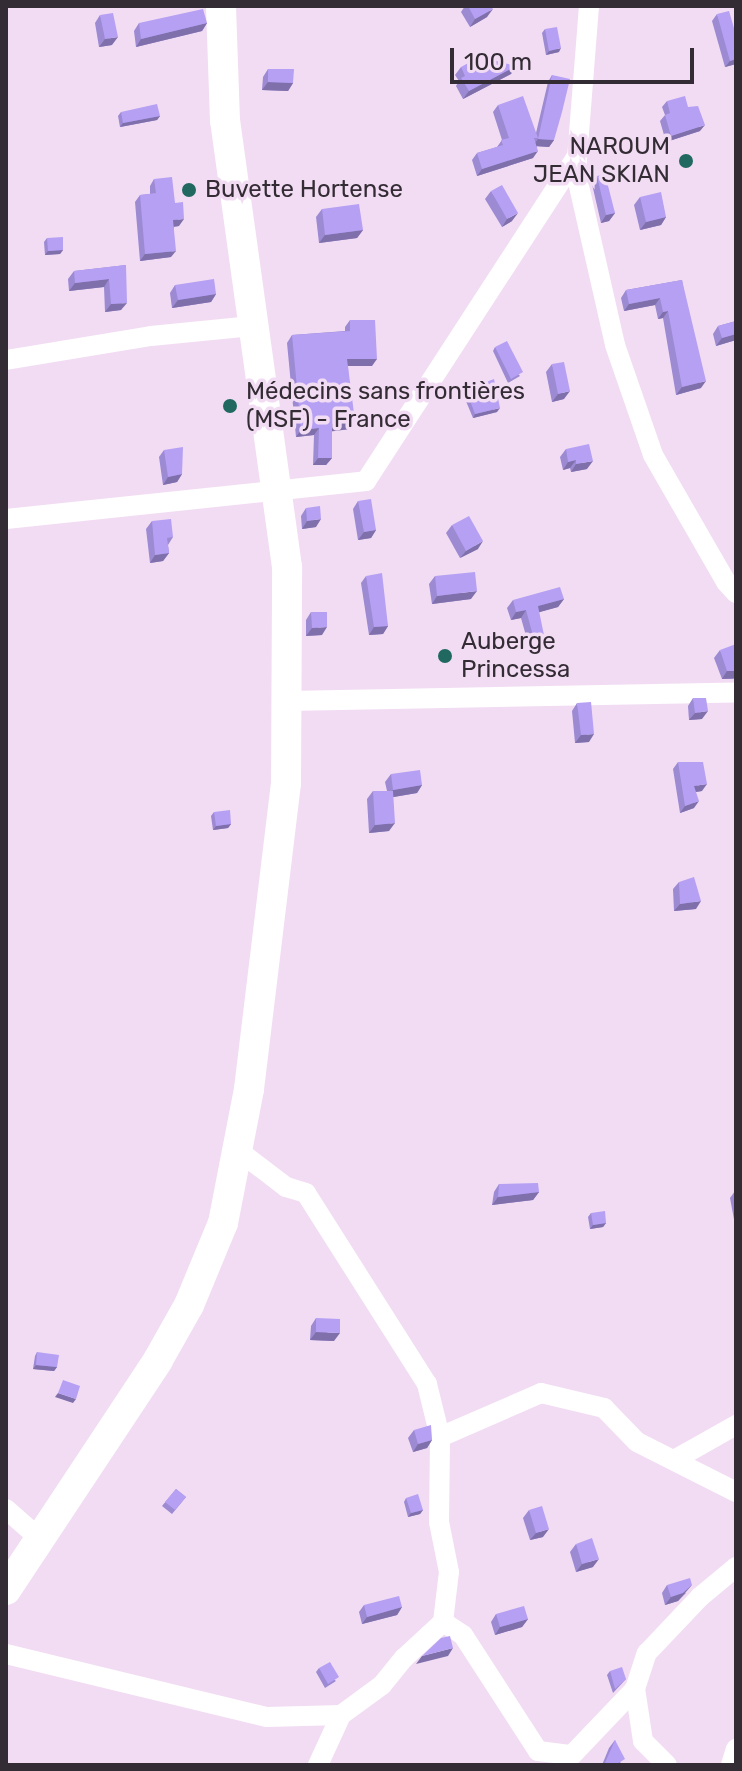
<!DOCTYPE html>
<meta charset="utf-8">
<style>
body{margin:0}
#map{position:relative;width:742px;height:1771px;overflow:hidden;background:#f2dcf3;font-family:Rubik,sans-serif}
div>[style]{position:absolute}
.minor>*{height:20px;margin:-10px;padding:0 10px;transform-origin:10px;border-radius:10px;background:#fff}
.primary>*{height:30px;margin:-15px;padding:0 15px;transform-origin:15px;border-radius:15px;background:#fff}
.wall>*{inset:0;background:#9c8ad2}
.shaded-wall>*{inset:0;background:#7f70ab}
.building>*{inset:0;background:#b5a0f4}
.dots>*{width:22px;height:22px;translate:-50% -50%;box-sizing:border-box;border:4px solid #f2dcf3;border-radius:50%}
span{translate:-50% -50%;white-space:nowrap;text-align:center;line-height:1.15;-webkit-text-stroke:7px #f2dcf3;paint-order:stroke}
.poi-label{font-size:24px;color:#342c34}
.right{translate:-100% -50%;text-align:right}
.left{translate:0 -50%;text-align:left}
.frame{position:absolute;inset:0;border:8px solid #342c34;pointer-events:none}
.scale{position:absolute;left:450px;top:48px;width:244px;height:36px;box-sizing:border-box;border:4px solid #342c34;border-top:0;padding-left:10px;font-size:24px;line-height:28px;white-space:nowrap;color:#342c34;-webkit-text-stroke:6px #f2dcf3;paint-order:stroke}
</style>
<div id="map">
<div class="minor">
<div style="left:589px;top:6px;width:168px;rotate:94.5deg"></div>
<div style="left:576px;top:173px;width:176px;rotate:77.2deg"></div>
<div style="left:615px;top:345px;width:116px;rotate:70.9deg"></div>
<div style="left:653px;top:455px;width:146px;rotate:60.1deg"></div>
<div style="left:726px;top:582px;width:15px;rotate:48deg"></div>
<div style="left:6px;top:360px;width:147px;rotate:-9.4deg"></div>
<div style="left:151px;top:336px;width:102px;rotate:-5.6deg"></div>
<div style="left:6px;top:519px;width:362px;rotate:-6deg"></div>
<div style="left:366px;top:481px;width:389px;rotate:-57deg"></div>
<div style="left:287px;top:701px;width:449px;rotate:-1.1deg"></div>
<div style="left:440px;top:1437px;width:110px;rotate:-23.5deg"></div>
<div style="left:541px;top:1393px;width:65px;rotate:13.4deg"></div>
<div style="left:604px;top:1408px;width:47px;rotate:45.9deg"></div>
<div style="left:637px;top:1442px;width:111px;rotate:26.8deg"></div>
<div style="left:674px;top:1460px;width:71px;rotate:-29.4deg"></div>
<div style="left:6px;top:1509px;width:45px;rotate:41.4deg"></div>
<div style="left:443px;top:1622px;width:24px;rotate:33deg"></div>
<div style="left:463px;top:1635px;width:138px;rotate:57.1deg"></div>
<div style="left:538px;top:1751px;width:34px;rotate:7deg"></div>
<div style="left:572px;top:1755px;width:91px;rotate:-46.3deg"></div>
<div style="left:6px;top:1654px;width:268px;rotate:13.6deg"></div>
<div style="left:267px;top:1717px;width:74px;rotate:-1.5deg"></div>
<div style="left:341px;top:1715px;width:51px;rotate:-36.2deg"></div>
<div style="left:382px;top:1685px;width:35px;rotate:-51deg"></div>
<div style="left:404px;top:1658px;width:53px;rotate:-42.7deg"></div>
<div style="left:443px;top:1622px;width:50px;rotate:-83.2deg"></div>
<div style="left:449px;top:1572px;width:51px;rotate:-101.3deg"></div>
<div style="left:439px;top:1522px;width:85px;rotate:-89.3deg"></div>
<div style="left:440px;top:1437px;width:55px;rotate:-103.8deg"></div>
<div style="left:427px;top:1384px;width:226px;rotate:-122.4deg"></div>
<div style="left:306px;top:1193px;width:21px;rotate:-163deg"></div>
<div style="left:286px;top:1187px;width:64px;rotate:-142.6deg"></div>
<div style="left:318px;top:1765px;width:55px;rotate:-65.3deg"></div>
<div style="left:667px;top:1765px;width:34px;rotate:-135deg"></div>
<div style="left:643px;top:1741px;width:53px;rotate:-98.7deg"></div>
<div style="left:635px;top:1689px;width:38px;rotate:-72deg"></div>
<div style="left:647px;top:1653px;width:77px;rotate:-46.6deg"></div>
<div style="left:700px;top:1597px;width:47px;rotate:-39.8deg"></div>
<div style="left:731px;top:1765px;width:17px;rotate:-73deg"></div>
</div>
<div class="primary">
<div style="left:6px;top:1590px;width:276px;rotate:-56.5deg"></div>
<div style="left:158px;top:1360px;width:63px;rotate:-60.6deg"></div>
<div style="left:189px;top:1305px;width:89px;rotate:-67.5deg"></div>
<div style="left:223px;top:1223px;width:136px;rotate:-79deg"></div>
<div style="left:249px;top:1089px;width:308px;rotate:-83.1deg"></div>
<div style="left:286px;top:783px;width:216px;rotate:-89.7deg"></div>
<div style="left:287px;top:567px;width:450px;rotate:-97.9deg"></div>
<div style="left:225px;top:121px;width:115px;rotate:-92deg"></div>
</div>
<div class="wall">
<div style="clip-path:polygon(465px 6px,491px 6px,487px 17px,470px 27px,461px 12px)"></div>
<div style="clip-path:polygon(717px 14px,736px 64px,725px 67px,712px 21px)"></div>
<div style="clip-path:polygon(100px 15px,112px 45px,99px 47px,95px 23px)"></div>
<div style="clip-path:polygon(139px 23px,207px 23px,202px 31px,136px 47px,134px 31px)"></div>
<div style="clip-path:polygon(545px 29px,559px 52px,546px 55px,542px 33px)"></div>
<div style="clip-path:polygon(516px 66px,511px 74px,463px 99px,456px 86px,459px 81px,455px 75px,461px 67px,476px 70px)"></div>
<div style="clip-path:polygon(268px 69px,293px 83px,288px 91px,262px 90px,263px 77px)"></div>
<div style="clip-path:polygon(552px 75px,554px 140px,549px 147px,537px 146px,533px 158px,477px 176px,472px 160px,477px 153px,497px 147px,502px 140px,493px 112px,498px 105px,536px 133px,548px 82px)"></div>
<div style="clip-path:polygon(667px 101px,688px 107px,700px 131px,666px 142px,660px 121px,665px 115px,662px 107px)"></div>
<div style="clip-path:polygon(121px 112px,160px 116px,157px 120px,120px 127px,118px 116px)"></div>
<div style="clip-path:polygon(597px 176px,615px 213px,609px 221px,601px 223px,592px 184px)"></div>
<div style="clip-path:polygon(154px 179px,175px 203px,179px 226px,174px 227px,171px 257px,140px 261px,135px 202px,140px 195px,150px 194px,150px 186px)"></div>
<div style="clip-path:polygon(491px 191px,512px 221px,502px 227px,485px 199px)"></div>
<div style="clip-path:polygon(640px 197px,666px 217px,661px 225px,640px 230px,634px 205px)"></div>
<div style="clip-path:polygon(322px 209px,363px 230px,357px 238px,319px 243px,316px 217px)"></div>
<div style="clip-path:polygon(47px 238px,63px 250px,60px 254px,45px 255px,44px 242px)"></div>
<div style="clip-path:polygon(126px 265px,121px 310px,105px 312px,104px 287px,69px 291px,68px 279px,74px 271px)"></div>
<div style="clip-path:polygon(682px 280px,701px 388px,676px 395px,663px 318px,658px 319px,655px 305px,624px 311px,621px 298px,626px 290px)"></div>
<div style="clip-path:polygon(175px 285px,216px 294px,211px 302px,172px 308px,170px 293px)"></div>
<div style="clip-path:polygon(350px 320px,372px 366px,348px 366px,350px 429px,332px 431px,332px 458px,326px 465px,313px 465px,314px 435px,296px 437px,287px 343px,292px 335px,345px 331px,345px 327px)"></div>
<div style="clip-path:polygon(736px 321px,736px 340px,716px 346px,713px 334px,718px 326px)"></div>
<div style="clip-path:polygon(495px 347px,520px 376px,508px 383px,493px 351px)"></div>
<div style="clip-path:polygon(552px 364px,564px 399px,552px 402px,546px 372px)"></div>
<div style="clip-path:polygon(466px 390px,497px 412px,473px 418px,463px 394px)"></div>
<div style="clip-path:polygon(566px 449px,587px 469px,571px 472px,570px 468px,563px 470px,560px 457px)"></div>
<div style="clip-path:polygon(164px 450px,182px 474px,177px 482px,163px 485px,159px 457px)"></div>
<div style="clip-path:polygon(358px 501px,376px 530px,371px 538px,358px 540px,353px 509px)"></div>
<div style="clip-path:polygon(306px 508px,316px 527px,302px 529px,301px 516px)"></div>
<div style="clip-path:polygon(152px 521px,173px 537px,168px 545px,169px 553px,163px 561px,150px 563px,146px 529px)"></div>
<div style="clip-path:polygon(452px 525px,478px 549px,460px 558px,446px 533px)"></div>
<div style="clip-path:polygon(366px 576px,388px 626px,383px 634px,369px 635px,361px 583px)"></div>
<div style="clip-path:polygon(435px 576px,471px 599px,432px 604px,429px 584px)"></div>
<div style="clip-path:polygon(564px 599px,558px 607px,539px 612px,540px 648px,530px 650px,521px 618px,511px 620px,507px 608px,513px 600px)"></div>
<div style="clip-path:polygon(311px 612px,322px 635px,306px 636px,306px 620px)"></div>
<div style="clip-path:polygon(720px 650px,734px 679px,722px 679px,714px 658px)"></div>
<div style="clip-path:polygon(693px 698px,702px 719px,689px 720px,688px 706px)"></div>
<div style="clip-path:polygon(577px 703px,589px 742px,575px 743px,572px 711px)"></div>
<div style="clip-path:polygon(678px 762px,702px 791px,696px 792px,694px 808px,680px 813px,673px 769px)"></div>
<div style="clip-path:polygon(391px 774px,422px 785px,417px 793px,393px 797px,389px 831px,369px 833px,367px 799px,373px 791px,387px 791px,385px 782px)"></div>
<div style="clip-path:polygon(214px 812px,231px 824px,228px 828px,213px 830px,211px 816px)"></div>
<div style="clip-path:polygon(679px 882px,696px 909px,674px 911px,673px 889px)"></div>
<div style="clip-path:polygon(499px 1184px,539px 1192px,533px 1200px,492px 1205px,494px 1192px)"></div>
<div style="clip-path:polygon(735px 1191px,736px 1191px,736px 1230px,730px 1198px)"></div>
<div style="clip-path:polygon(591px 1213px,606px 1223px,603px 1227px,590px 1229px,588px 1217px)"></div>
<div style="clip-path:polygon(316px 1318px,334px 1341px,310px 1340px,311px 1326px)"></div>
<div style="clip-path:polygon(37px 1352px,57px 1367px,54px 1371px,33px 1369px,35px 1356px)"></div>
<div style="clip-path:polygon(414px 1430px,432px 1440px,427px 1448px,413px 1452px,408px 1438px)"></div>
<div style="clip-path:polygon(176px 1489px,186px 1497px,172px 1514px,162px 1506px)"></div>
<div style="clip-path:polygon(406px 1498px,423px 1510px,420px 1514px,408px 1517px,404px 1502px)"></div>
<div style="clip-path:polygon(529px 1510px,543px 1537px,530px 1540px,523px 1518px)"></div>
<div style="clip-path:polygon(576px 1544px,593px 1567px,576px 1572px,570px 1552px)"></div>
<div style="clip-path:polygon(667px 1585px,686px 1593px,678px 1601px,665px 1605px,662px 1593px)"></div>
<div style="clip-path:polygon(364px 1605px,402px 1607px,397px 1615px,362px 1624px,359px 1612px)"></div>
<div style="clip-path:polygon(496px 1614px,528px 1619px,522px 1627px,495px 1635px,491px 1622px)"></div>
<div style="clip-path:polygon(319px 1668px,336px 1681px,325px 1688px,316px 1672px)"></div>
<div style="clip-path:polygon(610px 1671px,626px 1679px,613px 1693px,607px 1675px)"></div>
<div style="clip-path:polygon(615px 1740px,621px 1765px,602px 1765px,609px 1748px)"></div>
</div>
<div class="shaded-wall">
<div style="clip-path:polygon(493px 9px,487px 17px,470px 27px,475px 19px)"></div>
<div style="clip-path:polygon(207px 23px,202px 31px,136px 47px,141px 39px)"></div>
<div style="clip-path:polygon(118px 37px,112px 45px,99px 47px,105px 39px)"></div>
<div style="clip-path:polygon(561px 48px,559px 52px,546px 55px,549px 51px)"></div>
<div style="clip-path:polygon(736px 59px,736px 64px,725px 67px,730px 61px)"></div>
<div style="clip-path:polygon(516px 66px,511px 74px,463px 99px,469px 91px)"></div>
<div style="clip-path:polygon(268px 82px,293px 83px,288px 91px,262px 90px)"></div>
<div style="clip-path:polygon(160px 116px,157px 120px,120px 127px,123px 123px)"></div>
<div style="clip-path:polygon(705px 125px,700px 131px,666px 142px,671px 136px)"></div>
<div style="clip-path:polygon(538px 139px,554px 140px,549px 147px,533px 146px)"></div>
<div style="clip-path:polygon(538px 151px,533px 158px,477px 176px,482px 169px)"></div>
<div style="clip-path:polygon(518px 213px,512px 221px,502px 227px,507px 219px)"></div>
<div style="clip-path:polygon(615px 213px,609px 221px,601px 223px,606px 215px)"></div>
<div style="clip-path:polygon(666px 217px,661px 225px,640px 230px,646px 222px)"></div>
<div style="clip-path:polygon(184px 219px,179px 226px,169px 227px,173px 220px)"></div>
<div style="clip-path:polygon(363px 230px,357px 238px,319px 243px,325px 235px)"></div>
<div style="clip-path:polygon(63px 250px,60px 254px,45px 255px,48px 251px)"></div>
<div style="clip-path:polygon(176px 251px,171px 257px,140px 261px,145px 254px)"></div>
<div style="clip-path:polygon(109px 279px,104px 287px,69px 291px,75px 283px)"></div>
<div style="clip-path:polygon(216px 294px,211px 302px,172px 308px,178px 300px)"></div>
<div style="clip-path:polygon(660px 298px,655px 305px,624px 311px,629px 304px)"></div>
<div style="clip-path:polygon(127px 303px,121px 310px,105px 312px,111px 304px)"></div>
<div style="clip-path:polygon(668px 311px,663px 318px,658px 319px,663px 312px)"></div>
<div style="clip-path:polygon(736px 334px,736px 340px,716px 346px,722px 338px)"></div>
<div style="clip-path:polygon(347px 359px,377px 359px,372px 366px,342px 366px)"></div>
<div style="clip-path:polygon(706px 381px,701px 388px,676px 395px,682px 387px)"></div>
<div style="clip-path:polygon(570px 391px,564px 399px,552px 402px,558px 394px)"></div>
<div style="clip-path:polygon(500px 408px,497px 412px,473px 418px,475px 414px)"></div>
<div style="clip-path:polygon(355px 421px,350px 429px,327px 432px,332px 424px)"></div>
<div style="clip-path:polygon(319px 428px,314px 435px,296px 437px,301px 430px)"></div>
<div style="clip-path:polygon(318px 458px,332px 458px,326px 465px,313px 465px)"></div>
<div style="clip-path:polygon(576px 460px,570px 468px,563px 470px,568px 462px)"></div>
<div style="clip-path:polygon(593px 461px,587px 469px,571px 472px,576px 464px)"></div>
<div style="clip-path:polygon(182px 474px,177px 482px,163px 485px,168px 477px)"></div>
<div style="clip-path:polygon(321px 519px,316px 527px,302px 529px,307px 521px)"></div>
<div style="clip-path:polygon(376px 530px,371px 538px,358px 540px,364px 532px)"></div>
<div style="clip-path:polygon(483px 541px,478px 549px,460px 558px,466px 551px)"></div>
<div style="clip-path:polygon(169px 553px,163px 561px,150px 563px,155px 555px)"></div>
<div style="clip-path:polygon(477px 591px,471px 599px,432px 604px,437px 596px)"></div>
<div style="clip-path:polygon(564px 599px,558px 607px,533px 614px,538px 606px)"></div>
<div style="clip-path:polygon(526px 610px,521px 618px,511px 620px,516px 612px)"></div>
<div style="clip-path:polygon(388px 626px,383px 634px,369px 635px,374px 627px)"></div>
<div style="clip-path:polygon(327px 627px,322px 635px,306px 636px,312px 628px)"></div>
<div style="clip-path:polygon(545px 640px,540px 648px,530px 650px,535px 643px)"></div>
<div style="clip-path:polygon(727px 671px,736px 671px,736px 678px,722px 679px)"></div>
<div style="clip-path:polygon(708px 711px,702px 719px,689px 720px,695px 713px)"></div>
<div style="clip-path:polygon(594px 734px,589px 742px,575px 743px,581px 735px)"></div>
<div style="clip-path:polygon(707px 784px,702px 791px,689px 793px,694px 786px)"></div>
<div style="clip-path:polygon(422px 785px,417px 793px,388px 798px,393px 790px)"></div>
<div style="clip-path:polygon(699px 801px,694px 808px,680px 813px,685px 806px)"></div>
<div style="clip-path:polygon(395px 823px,389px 831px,369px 833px,375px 825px)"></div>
<div style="clip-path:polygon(231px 824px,228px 828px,213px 830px,216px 826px)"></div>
<div style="clip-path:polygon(701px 901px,696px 909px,674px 911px,680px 904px)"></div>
<div style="clip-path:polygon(539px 1192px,533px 1200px,492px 1205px,498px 1197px)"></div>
<div style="clip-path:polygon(606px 1223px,603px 1227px,590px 1229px,593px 1225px)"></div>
<div style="clip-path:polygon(316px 1332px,340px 1333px,334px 1341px,310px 1340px)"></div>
<div style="clip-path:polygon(36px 1365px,57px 1367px,54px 1371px,33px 1369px)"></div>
<div style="clip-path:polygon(58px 1393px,76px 1399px,73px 1403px,55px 1397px)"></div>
<div style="clip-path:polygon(432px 1440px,427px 1448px,413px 1452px,418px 1444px)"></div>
<div style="clip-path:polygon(423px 1510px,420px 1514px,408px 1517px,411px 1513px)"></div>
<div style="clip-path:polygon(549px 1529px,543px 1537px,530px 1540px,536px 1533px)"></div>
<div style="clip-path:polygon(599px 1559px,593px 1567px,576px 1572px,582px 1564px)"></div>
<div style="clip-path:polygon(692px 1585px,678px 1601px,665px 1605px,671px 1597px)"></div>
<div style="clip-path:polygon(402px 1607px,397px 1615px,362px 1624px,367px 1617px)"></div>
<div style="clip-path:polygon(528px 1619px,522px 1627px,495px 1635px,500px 1627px)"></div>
<div style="clip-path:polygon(453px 1648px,448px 1656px,416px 1664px,422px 1656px)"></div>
</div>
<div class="building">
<div style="clip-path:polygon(468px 6px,491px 6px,493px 9px,475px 19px)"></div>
<div style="clip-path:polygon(203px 9px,207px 23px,141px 39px,139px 23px)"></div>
<div style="clip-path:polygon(729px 11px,736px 35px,736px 59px,730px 61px,717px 14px)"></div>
<div style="clip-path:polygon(113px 13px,118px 37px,105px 39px,100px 15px)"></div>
<div style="clip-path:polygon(557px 27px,561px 48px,549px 51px,545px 29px)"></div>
<div style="clip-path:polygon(493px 60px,516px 66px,469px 91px,461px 78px,465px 76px,461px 67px,472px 61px,476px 70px)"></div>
<div style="clip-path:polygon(268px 69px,294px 69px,293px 83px,268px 82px)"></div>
<div style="clip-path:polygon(552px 75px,570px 79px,562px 112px,554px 140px,538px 139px)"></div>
<div style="clip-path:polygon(523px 96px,538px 138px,534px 138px,538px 151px,482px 169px,477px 153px,503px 145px,501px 140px,509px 138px,498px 105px)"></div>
<div style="clip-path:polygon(685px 96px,688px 107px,698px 106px,705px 125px,671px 136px,665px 115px,670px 113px,667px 101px)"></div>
<div style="clip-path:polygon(157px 104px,160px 116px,123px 123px,121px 112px)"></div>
<div style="clip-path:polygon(605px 174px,615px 213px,606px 215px,597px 176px)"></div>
<div style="clip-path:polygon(172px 177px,175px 203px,183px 202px,184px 219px,173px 220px,176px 251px,145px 254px,140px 195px,156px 193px,154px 179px)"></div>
<div style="clip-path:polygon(502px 185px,518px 213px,507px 219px,491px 191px)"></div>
<div style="clip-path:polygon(661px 192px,666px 217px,646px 222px,640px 197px)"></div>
<div style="clip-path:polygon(359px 204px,363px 230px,325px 235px,322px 209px)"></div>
<div style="clip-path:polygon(63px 237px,63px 250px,48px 251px,47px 238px)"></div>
<div style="clip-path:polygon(126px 265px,127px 303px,111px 304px,109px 279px,75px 283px,74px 271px)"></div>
<div style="clip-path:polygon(214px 279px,216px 294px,178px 300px,175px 285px)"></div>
<div style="clip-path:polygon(682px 280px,706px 381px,682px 387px,668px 311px,663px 312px,660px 298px,629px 304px,626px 290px)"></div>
<div style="clip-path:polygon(350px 320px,375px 320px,377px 359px,347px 359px,355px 421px,332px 424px,332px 458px,318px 458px,319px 428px,301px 430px,292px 335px,350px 331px)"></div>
<div style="clip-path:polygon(736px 321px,736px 334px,722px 338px,718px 326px)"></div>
<div style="clip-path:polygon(507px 341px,523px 372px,511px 379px,495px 347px)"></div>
<div style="clip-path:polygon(564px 362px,570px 391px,558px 394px,552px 364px)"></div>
<div style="clip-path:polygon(494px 379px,500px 408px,475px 414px,466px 390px)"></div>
<div style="clip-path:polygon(589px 444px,593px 461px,576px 464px,576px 460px,568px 462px,566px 449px)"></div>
<div style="clip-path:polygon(183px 447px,182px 474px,168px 477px,164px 450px)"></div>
<div style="clip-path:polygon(371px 499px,376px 530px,364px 532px,358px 501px)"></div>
<div style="clip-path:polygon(320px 506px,321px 519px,307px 521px,306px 508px)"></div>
<div style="clip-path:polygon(469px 516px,483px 541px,466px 551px,452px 525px)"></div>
<div style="clip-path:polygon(171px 519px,173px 537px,167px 538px,169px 553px,155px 555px,152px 521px)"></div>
<div style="clip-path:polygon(475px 572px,477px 591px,437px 596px,435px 576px)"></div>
<div style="clip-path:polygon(382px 573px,388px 626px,374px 627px,366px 576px)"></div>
<div style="clip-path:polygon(560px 587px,564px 599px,538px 606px,545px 640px,535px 643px,526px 610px,516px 612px,513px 600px)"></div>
<div style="clip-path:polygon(311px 612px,327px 612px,327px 627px,312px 628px)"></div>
<div style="clip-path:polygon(736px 644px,736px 671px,727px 671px,720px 650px)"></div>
<div style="clip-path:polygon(693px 698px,706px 698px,708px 711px,695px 713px)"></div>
<div style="clip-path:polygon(591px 702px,594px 734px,581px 735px,577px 703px)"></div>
<div style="clip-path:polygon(678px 762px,703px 762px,707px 784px,694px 786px,699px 801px,685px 806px)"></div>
<div style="clip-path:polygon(420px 770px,422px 785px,393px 790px,391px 774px)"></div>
<div style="clip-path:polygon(373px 791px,393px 791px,395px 823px,375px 825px)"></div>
<div style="clip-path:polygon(230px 810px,231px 824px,216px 826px,214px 812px)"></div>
<div style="clip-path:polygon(694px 877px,701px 901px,680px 904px,679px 882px)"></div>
<div style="clip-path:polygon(538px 1183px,539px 1192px,498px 1197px,499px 1184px)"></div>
<div style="clip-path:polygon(605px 1211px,606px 1223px,593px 1225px,591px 1213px)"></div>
<div style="clip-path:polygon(316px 1318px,340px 1319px,340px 1333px,316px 1332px)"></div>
<div style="clip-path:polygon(37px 1352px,59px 1355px,57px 1367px,36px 1365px)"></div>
<div style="clip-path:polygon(63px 1380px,80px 1386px,76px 1399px,58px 1393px)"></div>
<div style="clip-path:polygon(431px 1425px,432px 1440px,418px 1444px,414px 1430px)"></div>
<div style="clip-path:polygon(176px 1489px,186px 1497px,175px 1510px,165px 1502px)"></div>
<div style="clip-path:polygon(418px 1494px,423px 1510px,411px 1513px,406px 1498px)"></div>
<div style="clip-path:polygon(542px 1506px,549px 1529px,536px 1533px,529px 1510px)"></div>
<div style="clip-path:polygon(592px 1538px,599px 1559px,582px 1564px,576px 1544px)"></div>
<div style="clip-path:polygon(690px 1578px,692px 1585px,683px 1593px,671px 1597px,667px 1585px)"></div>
<div style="clip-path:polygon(399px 1596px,402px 1607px,367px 1617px,364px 1605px)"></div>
<div style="clip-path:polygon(524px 1606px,528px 1619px,500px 1627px,496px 1614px)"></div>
<div style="clip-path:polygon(450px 1636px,453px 1648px,422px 1656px,441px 1638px)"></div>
<div style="clip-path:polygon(330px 1662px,339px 1677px,328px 1684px,319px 1668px)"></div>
<div style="clip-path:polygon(622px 1667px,626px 1679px,615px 1689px,610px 1671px)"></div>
<div style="clip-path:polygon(615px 1740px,625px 1759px,615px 1765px,604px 1765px)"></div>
</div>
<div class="dots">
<div style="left:686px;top:161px;background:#216960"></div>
<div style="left:189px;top:190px;background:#216960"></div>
<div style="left:230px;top:406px;background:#216960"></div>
<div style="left:445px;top:656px;background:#216960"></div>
</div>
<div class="poi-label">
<span class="right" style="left:670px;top:161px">NAROUM<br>JEAN SKIAN</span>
<span class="left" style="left:205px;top:190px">Buvette Hortense</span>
<span class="left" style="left:246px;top:406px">Médecins sans frontières<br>(MSF) - France</span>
<span class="left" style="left:461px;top:656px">Auberge<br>Princessa</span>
</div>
<div class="frame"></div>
<div class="scale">100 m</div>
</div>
